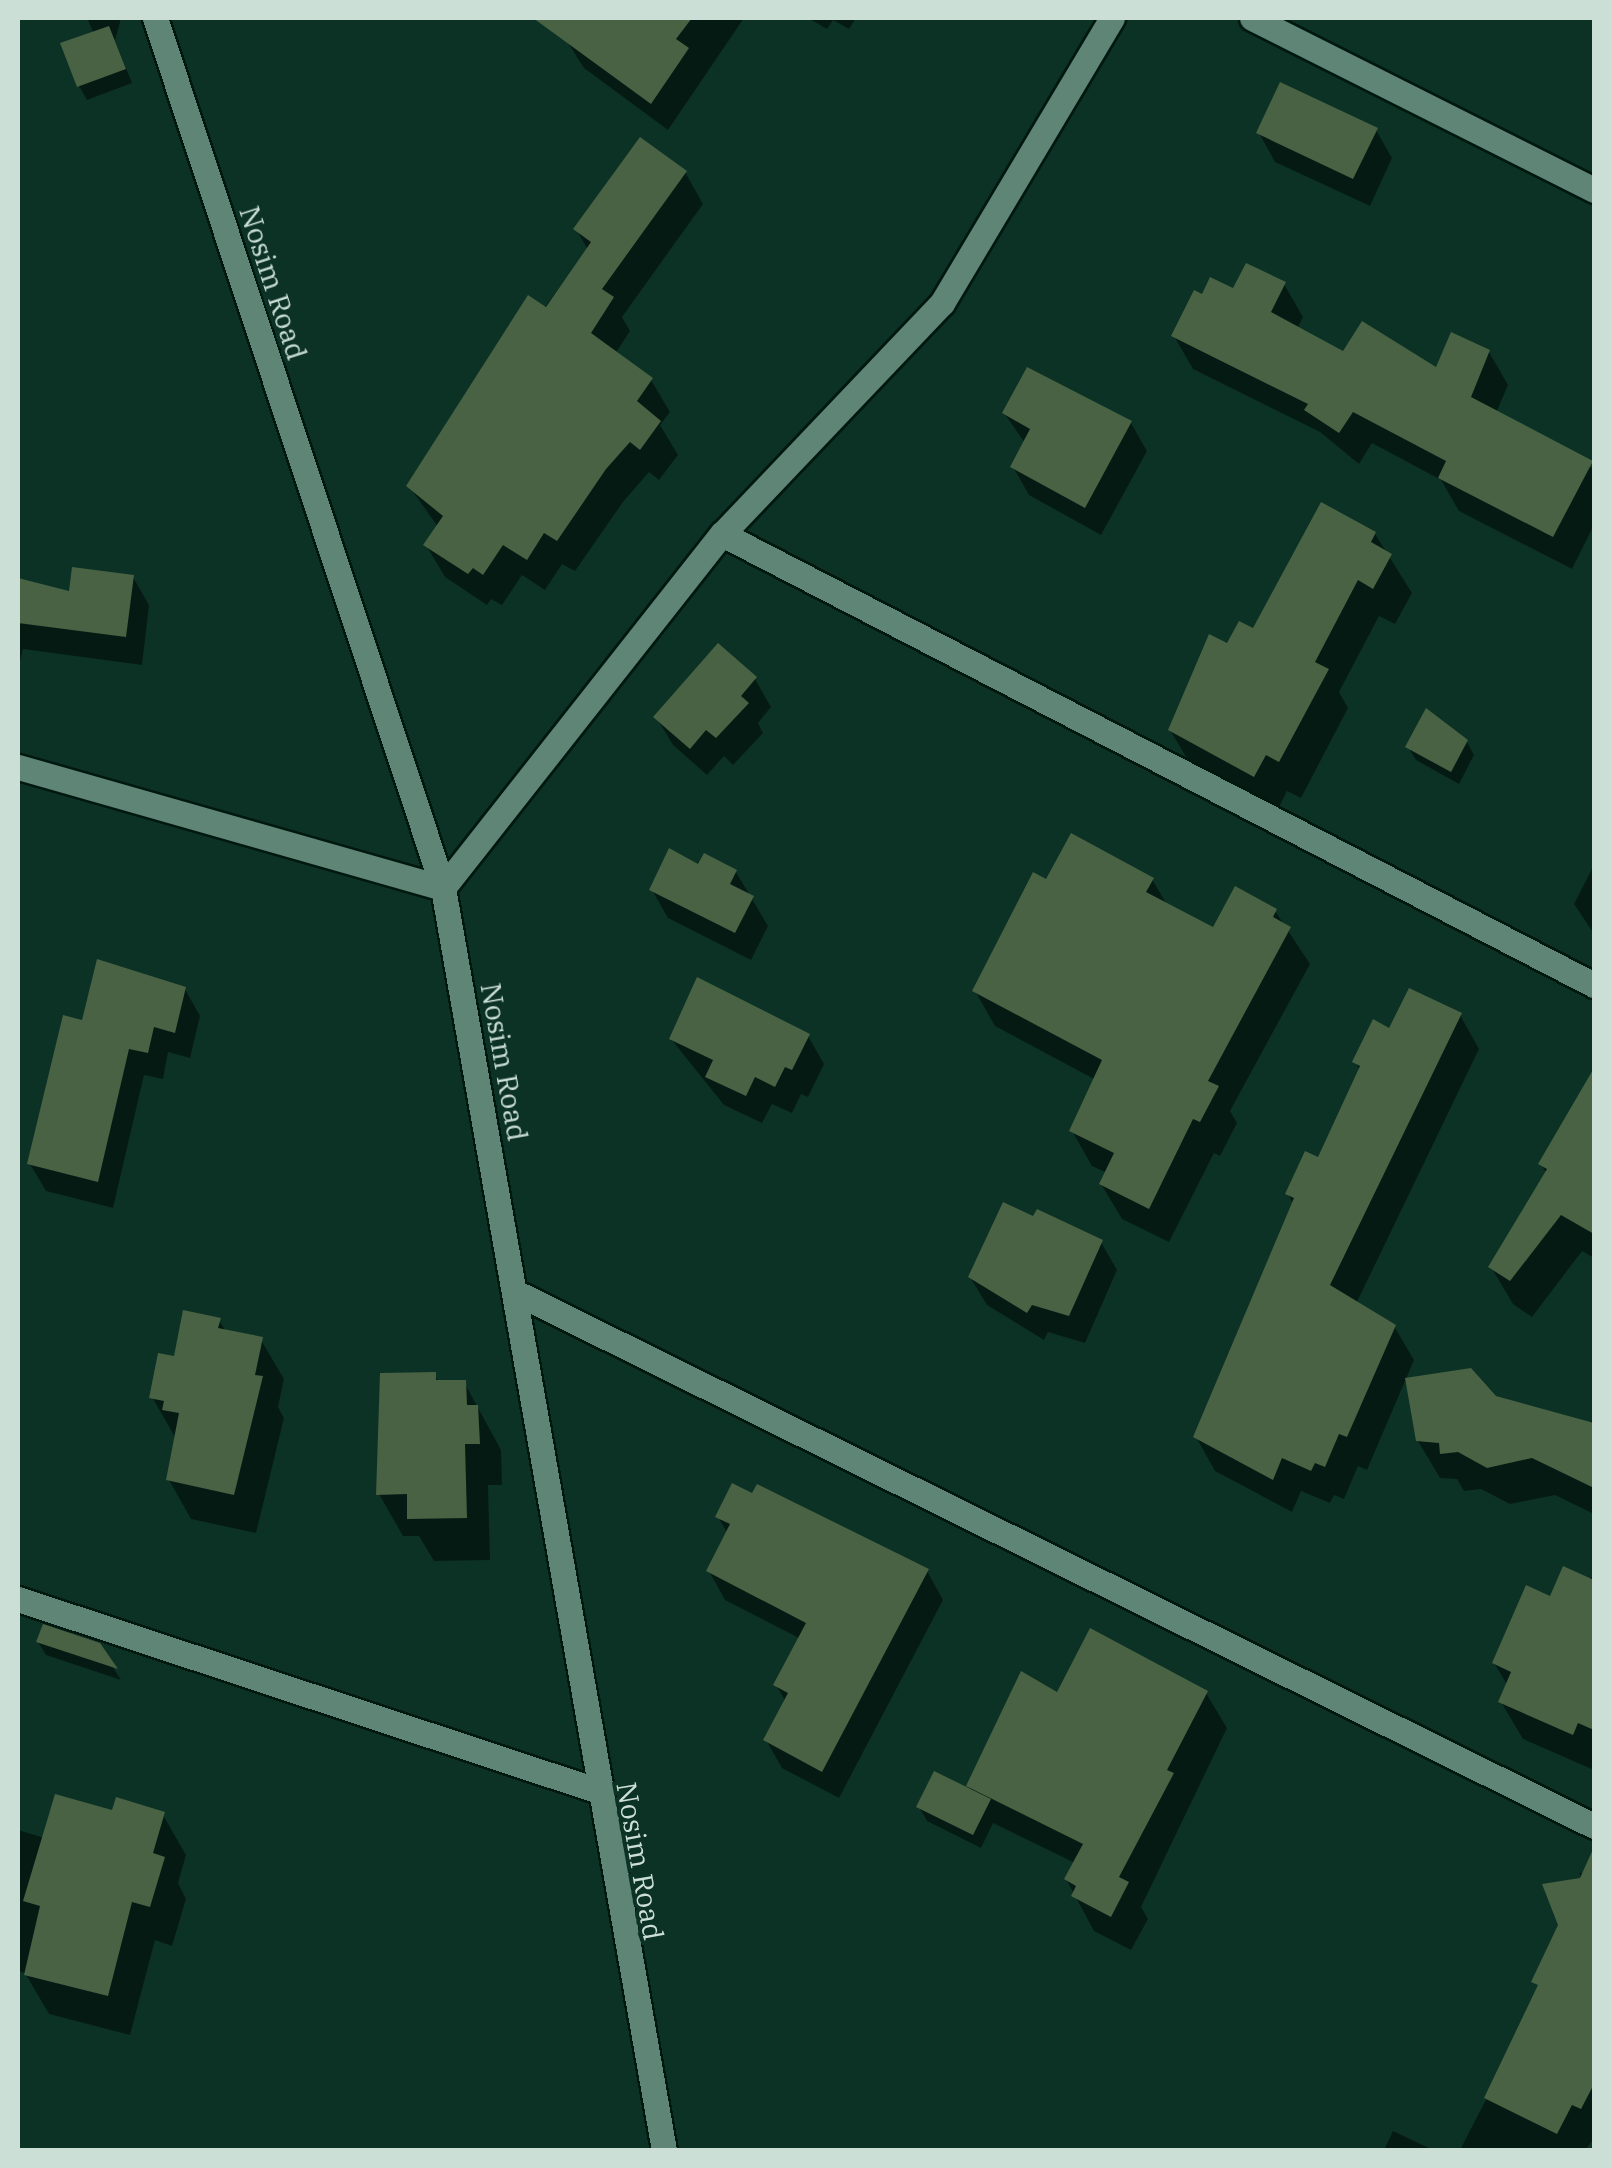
<!DOCTYPE html>
<style>
body{margin:0}
#map{position:relative;width:1612px;height:2168px;overflow:hidden;background:#0c3226;font-family:"IBM Plex Serif",serif}
div>[style]{position:absolute}
.shadow>*{inset:0;background:#0007}
.building>*{inset:0;background:#486243}
.roads{filter:drop-shadow(2px 0 #001810) drop-shadow(-2px 0 #001810) drop-shadow(0 2px #001810) drop-shadow(0 -2px #001810)}
.street>*{height:25px;margin:-12.5px;padding:0 12.5px;transform-origin:12.5px;border-radius:12.5px;background:#5f8576}
span{translate:-50% -50%;white-space:nowrap;text-align:center;line-height:1.15;-webkit-text-stroke:8px #0c3226;paint-order:stroke}
.street-label{font-size:28px;color:#cbdfd7}
.frame{position:absolute;inset:0;border:20px solid #cbdfd7;pointer-events:none}
</style>
<div id="map">
<div class="shadow">
<div style="clip-path:polygon(87px 18px,121px 18px,115px 41px,132px 83px,87px 100px,79px 86px,94px 34px)"></div>
<div style="clip-path:polygon(552px 18px,744px 18px,668px 130px,584px 68px)"></div>
<div style="clip-path:polygon(808px 18px,856px 18px,849px 29px,833px 20px,827px 29px)"></div>
<div style="clip-path:polygon(1376px 130px,1392px 158px,1370px 206px,1275px 162px,1259px 133px)"></div>
<div style="clip-path:polygon(685px 172px,703px 204px,622px 317px,630px 331px,615px 354px,651px 380px,670px 412px,660px 425px,678px 455px,659px 480px,649px 472px,623px 502px,575px 571px,562px 564px,545px 590px,522px 575px,502px 605px,491px 599px,487px 605px,445px 577px,426px 545px,438px 527px,409px 486px,588px 250px,576px 229px)"></div>
<div style="clip-path:polygon(1284px 284px,1303px 317px,1297px 329px,1344px 354px,1438px 371px,1489px 352px,1508px 385px,1496px 413px,1594px 469px,1594px 525px,1572px 569px,1459px 511px,1441px 480px,1372px 443px,1359px 464px,1320px 432px,1193px 369px,1174px 336px,1203px 298px)"></div>
<div style="clip-path:polygon(1004px 413px,1131px 423px,1147px 451px,1101px 535px,1029px 495px,1013px 467px,1025px 443px)"></div>
<div style="clip-path:polygon(1375px 534px,1412px 593px,1395px 624px,1379px 616px,1339px 692px,1348px 708px,1301px 798px,1287px 791px,1276px 813px,1192px 767px,1170px 730px,1228px 647px)"></div>
<div style="clip-path:polygon(133px 577px,149px 605px,142px 665px,23px 649px,18px 669px,18px 580px,71px 594px)"></div>
<div style="clip-path:polygon(755px 679px,771px 707px,758px 723px,763px 733px,733px 765px,724px 756px,707px 775px,673px 745px,656px 717px)"></div>
<div style="clip-path:polygon(1467px 742px,1474px 755px,1459px 784px,1416px 760px,1408px 747px)"></div>
<div style="clip-path:polygon(1594px 865px,1594px 934px,1574px 904px)"></div>
<div style="clip-path:polygon(699px 867px,736px 872px,768px 926px,751px 960px,668px 918px,652px 890px)"></div>
<div style="clip-path:polygon(1152px 879px,1167px 905px,1214px 931px,1275px 911px,1310px 964px,1230px 1111px,1237px 1123px,1220px 1156px,1214px 1153px,1169px 1242px,1122px 1219px,1101px 1184px,1107px 1173px,1092px 1166px,1072px 1131px,1096px 1080px,995px 1026px,975px 991px,1047px 882px)"></div>
<div style="clip-path:polygon(185px 989px,200px 1016px,190px 1058px,168px 1052px,163px 1079px,144px 1075px,113px 1208px,46px 1191px,30px 1164px,84px 1023px)"></div>
<div style="clip-path:polygon(1460px 1015px,1479px 1049px,1356px 1304px,1394px 1326px,1414px 1360px,1367px 1470px,1358px 1466px,1344px 1499px,1334px 1495px,1330px 1503px,1301px 1491px,1292px 1512px,1215px 1471px,1196px 1437px,1294px 1205px,1288px 1194px,1319px 1161px,1361px 1072px,1355px 1062px,1391px 1032px)"></div>
<div style="clip-path:polygon(808px 1036px,824px 1064px,808px 1097px,801px 1094px,792px 1113px,772px 1104px,762px 1123px,724px 1105px,671px 1039px)"></div>
<div style="clip-path:polygon(1586px 1088px,1594px 1093px,1594px 1258px,1582px 1251px,1532px 1317px,1513px 1304px,1491px 1267px,1547px 1174px,1541px 1164px)"></div>
<div style="clip-path:polygon(1034px 1220px,1101px 1242px,1117px 1270px,1085px 1343px,1048px 1332px,1044px 1340px,987px 1305px,970px 1277px)"></div>
<div style="clip-path:polygon(219px 1320px,226px 1332px,261px 1340px,284px 1379px,278px 1407px,284px 1418px,256px 1533px,191px 1519px,169px 1480px,175px 1437px,152px 1397px,176px 1359px)"></div>
<div style="clip-path:polygon(434px 1374px,439px 1382px,464px 1382px,501px 1450px,502px 1485px,488px 1485px,490px 1560px,434px 1561px,419px 1536px,403px 1536px,379px 1494px)"></div>
<div style="clip-path:polygon(1495px 1398px,1590px 1424px,1594px 1416px,1594px 1514px,1555px 1495px,1510px 1504px,1481px 1489px,1464px 1491px,1457px 1479px,1440px 1478px,1418px 1441px)"></div>
<div style="clip-path:polygon(718px 1517px,927px 1571px,943px 1600px,839px 1798px,782px 1768px,766px 1740px,786px 1702px,776px 1685px,801px 1639px,725px 1600px,709px 1571px,728px 1534px)"></div>
<div style="clip-path:polygon(1594px 1576px,1594px 1770px,1523px 1739px,1501px 1702px,1508px 1686px,1494px 1663px,1552px 1599px)"></div>
<div style="clip-path:polygon(38px 1642px,99px 1645px,121px 1680px,46px 1655px)"></div>
<div style="clip-path:polygon(1206px 1693px,1227px 1728px,1141px 1907px,1148px 1919px,1131px 1950px,1094px 1931px,1066px 1879px,1075px 1863px,993px 1823px,981px 1848px,927px 1821px,919px 1807px,973px 1793px,969px 1786px,1058px 1696px)"></div>
<div style="clip-path:polygon(163px 1815px,186px 1855px,178px 1883px,186px 1899px,172px 1946px,155px 1940px,130px 2035px,49px 2014px,25px 1973px,18px 1971px,18px 1830px,45px 1838px)"></div>
<div style="clip-path:polygon(1579px 1873px,1594px 1873px,1594px 2139px,1585px 2150px,1460px 2150px,1511px 2051px,1583px 1880px)"></div>
<div style="clip-path:polygon(1393px 2131px,1433px 2150px,1384px 2150px)"></div>
</div>
<div class="building">
<div style="clip-path:polygon(533px 18px,692px 18px,676px 39px,689px 48px,651px 104px)"></div>
<div style="clip-path:polygon(109px 26px,126px 69px,77px 87px,60px 43px)"></div>
<div style="clip-path:polygon(1280px 82px,1378px 128px,1353px 179px,1256px 133px)"></div>
<div style="clip-path:polygon(640px 137px,687px 171px,602px 289px,614px 297px,591px 333px,653px 378px,637px 401px,661px 421px,640px 450px,630px 442px,606px 469px,557px 541px,544px 533px,527px 560px,503px 545px,483px 575px,473px 568px,468px 574px,423px 545px,443px 516px,406px 486px,528px 295px,546px 307px,591px 242px,573px 229px)"></div>
<div style="clip-path:polygon(1246px 263px,1286px 282px,1271px 312px,1343px 351px,1362px 321px,1436px 367px,1451px 332px,1490px 350px,1471px 397px,1593px 461px,1553px 537px,1438px 478px,1446px 461px,1353px 412px,1339px 433px,1304px 410px,1308px 404px,1171px 336px,1194px 290px,1202px 294px,1210px 277px,1233px 288px)"></div>
<div style="clip-path:polygon(1027px 367px,1132px 421px,1085px 508px,1010px 467px,1030px 429px,1002px 413px)"></div>
<div style="clip-path:polygon(1321px 502px,1376px 532px,1371px 542px,1392px 554px,1373px 589px,1358px 580px,1315px 662px,1329px 669px,1279px 762px,1266px 755px,1254px 777px,1168px 730px,1209px 634px,1227px 643px,1239px 621px,1253px 628px)"></div>
<div style="clip-path:polygon(72px 567px,134px 575px,126px 637px,18px 623px,18px 578px,69px 591px)"></div>
<div style="clip-path:polygon(718px 643px,757px 677px,741px 696px,749px 703px,716px 738px,706px 730px,690px 749px,653px 717px)"></div>
<div style="clip-path:polygon(1426px 708px,1468px 740px,1451px 772px,1405px 747px)"></div>
<div style="clip-path:polygon(1071px 833px,1154px 878px,1146px 892px,1213px 927px,1235px 886px,1277px 909px,1273px 917px,1291px 927px,1208px 1081px,1219px 1086px,1200px 1122px,1193px 1119px,1149px 1209px,1099px 1184px,1114px 1153px,1069px 1131px,1102px 1060px,972px 991px,1033px 872px,1046px 879px)"></div>
<div style="clip-path:polygon(669px 848px,698px 864px,704px 853px,737px 870px,730px 884px,754px 896px,735px 933px,649px 890px)"></div>
<div style="clip-path:polygon(97px 959px,186px 987px,175px 1033px,154px 1027px,148px 1053px,129px 1049px,98px 1182px,27px 1164px,63px 1015px,82px 1020px)"></div>
<div style="clip-path:polygon(697px 977px,810px 1034px,792px 1070px,785px 1067px,775px 1087px,755px 1077px,746px 1096px,705px 1077px,713px 1060px,669px 1039px)"></div>
<div style="clip-path:polygon(1409px 988px,1462px 1013px,1330px 1285px,1396px 1325px,1347px 1437px,1339px 1434px,1325px 1467px,1315px 1463px,1311px 1471px,1282px 1458px,1273px 1480px,1193px 1437px,1294px 1198px,1285px 1194px,1305px 1151px,1318px 1157px,1360px 1066px,1352px 1062px,1373px 1019px,1389px 1028px)"></div>
<div style="clip-path:polygon(1594px 1068px,1594px 1234px,1561px 1215px,1510px 1281px,1488px 1267px,1547px 1169px,1538px 1164px)"></div>
<div style="clip-path:polygon(1003px 1202px,1033px 1216px,1037px 1209px,1103px 1240px,1069px 1316px,1032px 1305px,1027px 1313px,968px 1277px)"></div>
<div style="clip-path:polygon(183px 1310px,221px 1318px,218px 1328px,263px 1337px,255px 1375px,263px 1376px,234px 1495px,166px 1480px,179px 1413px,162px 1410px,164px 1401px,149px 1398px,158px 1353px,174px 1356px)"></div>
<div style="clip-path:polygon(1471px 1368px,1496px 1396px,1594px 1423px,1594px 1488px,1532px 1458px,1487px 1468px,1458px 1452px,1440px 1454px,1439px 1443px,1416px 1441px,1405px 1378px)"></div>
<div style="clip-path:polygon(436px 1372px,436px 1380px,466px 1380px,467px 1405px,478px 1405px,480px 1444px,465px 1444px,467px 1518px,407px 1519px,407px 1494px,376px 1495px,380px 1373px)"></div>
<div style="clip-path:polygon(732px 1483px,752px 1493px,757px 1484px,929px 1569px,822px 1772px,763px 1740px,788px 1693px,773px 1685px,806px 1623px,706px 1571px,730px 1524px,715px 1517px)"></div>
<div style="clip-path:polygon(1563px 1566px,1594px 1580px,1594px 1730px,1578px 1723px,1573px 1735px,1498px 1702px,1511px 1672px,1492px 1663px,1526px 1585px,1550px 1596px)"></div>
<div style="clip-path:polygon(43px 1624px,100px 1643px,118px 1669px,36px 1642px)"></div>
<div style="clip-path:polygon(1090px 1628px,1208px 1691px,1167px 1770px,1174px 1773px,1119px 1877px,1129px 1882px,1111px 1917px,1071px 1896px,1076px 1886px,1064px 1879px,1083px 1844px,966px 1786px,1021px 1671px,1057px 1692px)"></div>
<div style="clip-path:polygon(934px 1771px,991px 1799px,973px 1835px,916px 1807px)"></div>
<div style="clip-path:polygon(55px 1794px,112px 1810px,116px 1797px,165px 1812px,153px 1853px,165px 1857px,150px 1907px,132px 1902px,108px 1996px,24px 1975px,40px 1906px,23px 1901px)"></div>
<div style="clip-path:polygon(1594px 1847px,1594px 2084px,1581px 2109px,1572px 2105px,1557px 2134px,1484px 2098px,1538px 1985px,1531px 1982px,1558px 1925px,1542px 1884px,1580px 1878px)"></div>
</div>
<div class="roads">
<div class="street">
<div style="left:155px;top:18px;width:916px;rotate:71.68deg"></div>
<div style="left:443px;top:888px;width:1281px;rotate:80.07deg"></div>
<div style="left:1252px;top:18px;width:383px;rotate:26.7deg"></div>
<div style="left:722px;top:534px;width:982px;rotate:27.35deg"></div>
<div style="left:18px;top:767px;width:442px;rotate:15.9deg"></div>
<div style="left:443px;top:888px;width:451px;rotate:-51.8deg"></div>
<div style="left:722px;top:534px;width:319px;rotate:-46.4deg"></div>
<div style="left:942px;top:303px;width:332px;rotate:-59.2deg"></div>
<div style="left:515px;top:1292px;width:1204px;rotate:26.33deg"></div>
<div style="left:18px;top:1599px;width:609px;rotate:18.29deg"></div>
</div>
</div>
<div class="street-label">
<span style="left:273px;top:283px;rotate:72deg">Nosim Road</span>
<span style="left:504px;top:1062px;rotate:80deg">Nosim Road</span>
<span style="left:640px;top:1861px;rotate:80deg">Nosim Road</span>
</div>
<div class="frame"></div>
</div>
